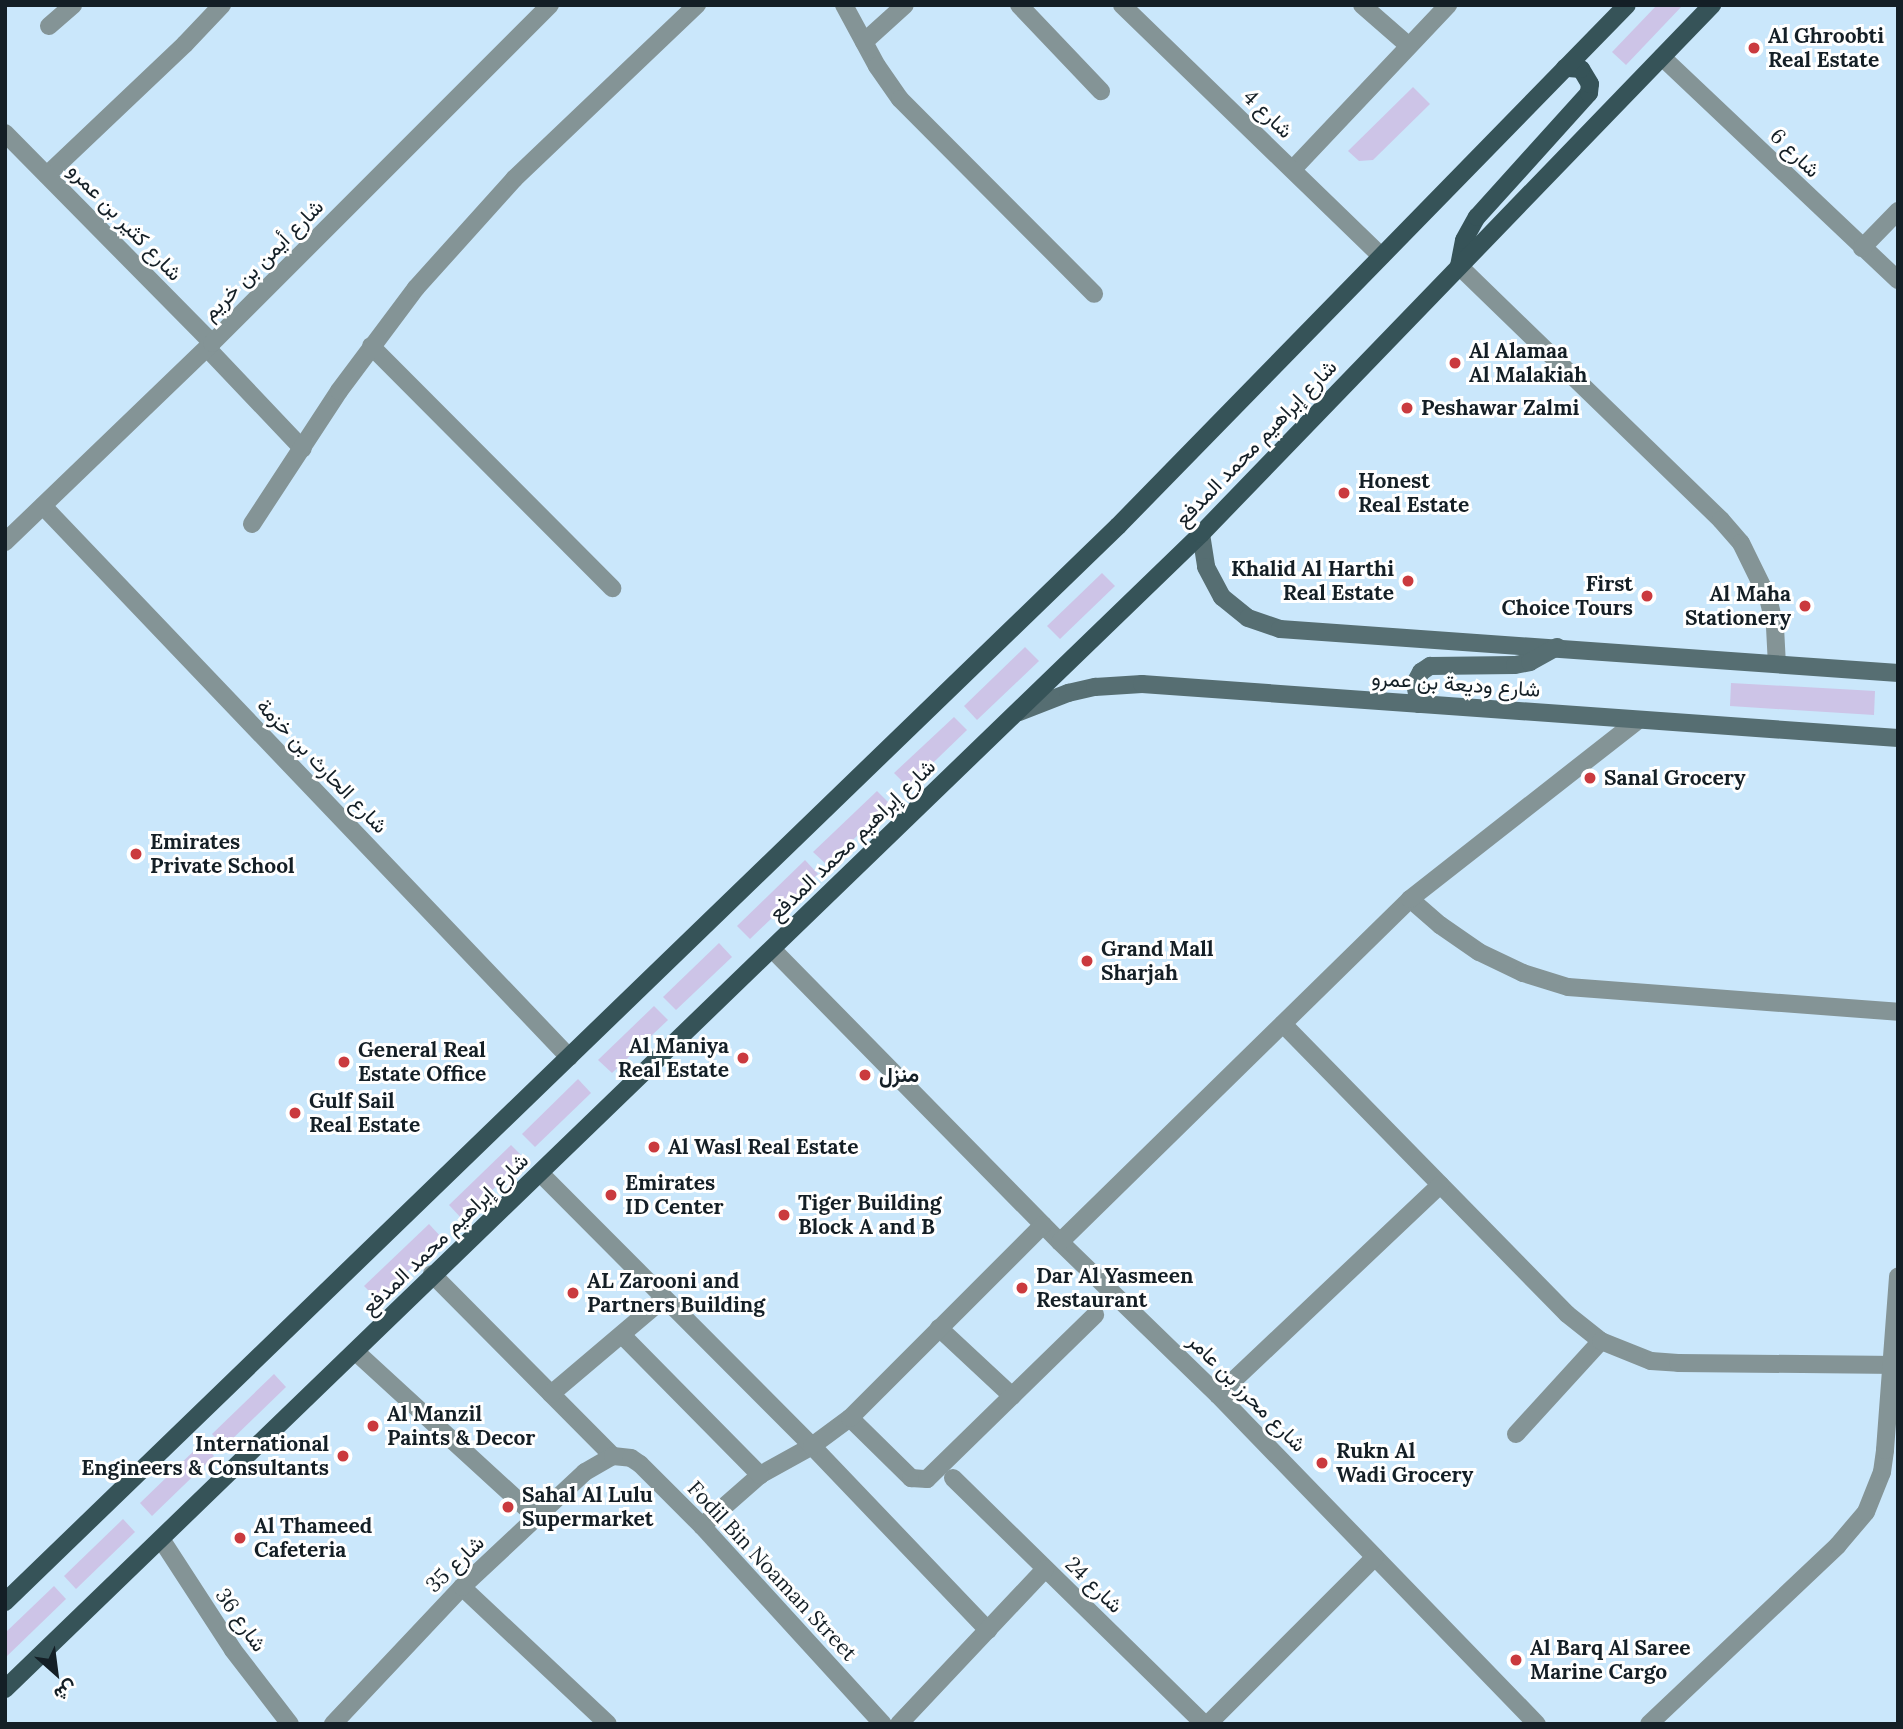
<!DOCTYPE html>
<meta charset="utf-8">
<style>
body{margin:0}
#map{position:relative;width:1903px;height:1729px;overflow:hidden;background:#cae7fb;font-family:Lora,Vazirmatn,serif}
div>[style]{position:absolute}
.green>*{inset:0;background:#cdc4e7}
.lane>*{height:18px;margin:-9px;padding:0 9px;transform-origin:9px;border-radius:9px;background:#849496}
.street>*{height:18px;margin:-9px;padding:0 9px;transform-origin:9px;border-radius:9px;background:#849496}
.secondary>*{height:18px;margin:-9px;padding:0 9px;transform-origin:9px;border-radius:9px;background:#566e72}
.primary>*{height:18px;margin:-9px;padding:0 9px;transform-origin:9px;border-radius:9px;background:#365358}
.dots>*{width:19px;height:19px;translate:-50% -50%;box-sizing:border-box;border:4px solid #fff;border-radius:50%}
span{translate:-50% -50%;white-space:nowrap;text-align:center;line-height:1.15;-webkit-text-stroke:6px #fff;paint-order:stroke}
.poi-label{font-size:21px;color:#141f26;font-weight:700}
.left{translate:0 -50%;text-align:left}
.right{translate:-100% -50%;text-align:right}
.street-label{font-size:21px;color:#141f26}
.frame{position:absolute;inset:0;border:7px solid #141f26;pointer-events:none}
.north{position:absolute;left:21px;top:1638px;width:70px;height:70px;-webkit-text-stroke:5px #fff;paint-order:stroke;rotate:152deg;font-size:19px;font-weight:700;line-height:28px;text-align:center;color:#141f26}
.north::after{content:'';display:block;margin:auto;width:24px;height:32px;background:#141f26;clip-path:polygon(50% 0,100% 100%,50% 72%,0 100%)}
</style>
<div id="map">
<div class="green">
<div style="clip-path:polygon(1657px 5px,1683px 5px,1626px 65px,1612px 52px)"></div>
<div style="clip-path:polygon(1413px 87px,1430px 104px,1373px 160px,1359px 161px,1348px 151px)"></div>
<div style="clip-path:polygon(1102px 573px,1115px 586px,1060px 639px,1047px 626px)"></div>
<div style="clip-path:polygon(1025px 647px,1039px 661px,977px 720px,964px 706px)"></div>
<div style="clip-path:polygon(1731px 683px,1875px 691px,1874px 715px,1730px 706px)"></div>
<div style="clip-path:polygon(954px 717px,967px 730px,908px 787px,894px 773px)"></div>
<div style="clip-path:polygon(877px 791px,890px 804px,827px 865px,813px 852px)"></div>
<div style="clip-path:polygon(805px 860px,818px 874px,750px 939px,737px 926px)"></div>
<div style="clip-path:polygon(719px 943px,732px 957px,676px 1010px,663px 997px)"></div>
<div style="clip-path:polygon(654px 1006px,668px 1020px,612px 1073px,598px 1060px)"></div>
<div style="clip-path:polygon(578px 1079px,591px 1093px,535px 1147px,522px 1134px)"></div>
<div style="clip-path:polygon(511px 1145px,525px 1159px,462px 1219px,449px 1205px)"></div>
<div style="clip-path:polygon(429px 1224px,442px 1238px,378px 1300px,364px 1286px)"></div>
<div style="clip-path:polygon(274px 1374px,286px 1387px,224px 1447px,212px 1434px)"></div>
<div style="clip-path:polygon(202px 1443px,214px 1456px,152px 1516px,140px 1503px)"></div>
<div style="clip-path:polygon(123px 1519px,135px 1532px,76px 1589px,64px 1576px)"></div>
<div style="clip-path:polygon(54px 1586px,66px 1599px,5px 1658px,5px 1633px)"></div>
</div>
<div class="lane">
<div style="left:844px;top:5px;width:69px;rotate:61.6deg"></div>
<div style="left:877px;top:66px;width:40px;rotate:55.1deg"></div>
<div style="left:900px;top:99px;width:275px;rotate:45.1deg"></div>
<div style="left:1019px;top:5px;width:119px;rotate:46.4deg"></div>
<div style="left:1362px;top:5px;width:62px;rotate:41.1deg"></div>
<div style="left:49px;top:26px;width:32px;rotate:-41deg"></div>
<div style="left:864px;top:42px;width:55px;rotate:-42.1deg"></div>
<div style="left:1293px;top:169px;width:226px;rotate:-46.6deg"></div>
<div style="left:47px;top:175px;width:190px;rotate:-43.5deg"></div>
<div style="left:185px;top:44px;width:54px;rotate:-46.5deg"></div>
<div style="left:1459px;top:266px;width:365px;rotate:44.1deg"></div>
<div style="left:1721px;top:520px;width:30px;rotate:49deg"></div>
<div style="left:1741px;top:543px;width:61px;rotate:63.9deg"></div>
<div style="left:1768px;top:598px;width:30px;rotate:76deg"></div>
<div style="left:1775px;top:627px;width:36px;rotate:87deg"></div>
<div style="left:371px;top:346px;width:342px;rotate:45.1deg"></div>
<div style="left:207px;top:348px;width:139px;rotate:46.5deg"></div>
<div style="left:252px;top:524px;width:159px;rotate:-56.8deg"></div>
<div style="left:339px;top:391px;width:129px;rotate:-53.2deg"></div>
<div style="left:416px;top:288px;width:147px;rotate:-48deg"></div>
<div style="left:514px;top:179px;width:253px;rotate:-43.6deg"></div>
<div style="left:1516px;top:1434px;width:126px;rotate:-47.6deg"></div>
<div style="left:702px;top:1526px;width:77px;rotate:-41.3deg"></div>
<div style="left:760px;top:1475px;width:60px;rotate:-29.1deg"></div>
</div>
<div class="street">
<div style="left:1122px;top:5px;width:361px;rotate:44.1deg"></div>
<div style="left:1662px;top:57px;width:325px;rotate:43.4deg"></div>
<div style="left:5px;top:133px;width:295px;rotate:45.4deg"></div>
<div style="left:1862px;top:248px;width:52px;rotate:-45.8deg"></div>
<div style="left:43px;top:506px;width:762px;rotate:46.33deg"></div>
<div style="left:5px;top:542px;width:287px;rotate:-43.9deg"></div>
<div style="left:212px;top:343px;width:478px;rotate:-45deg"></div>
<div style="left:1410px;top:899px;width:40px;rotate:41deg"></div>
<div style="left:1440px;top:925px;width:47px;rotate:34.7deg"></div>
<div style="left:1479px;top:952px;width:49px;rotate:25.5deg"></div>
<div style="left:1523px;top:973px;width:47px;rotate:17.3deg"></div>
<div style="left:1568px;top:987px;width:331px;rotate:4.3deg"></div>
<div style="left:773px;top:950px;width:409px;rotate:45.5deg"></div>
<div style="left:1060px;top:1242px;width:220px;rotate:44.1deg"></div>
<div style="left:1218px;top:1395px;width:458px;rotate:45.9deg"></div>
<div style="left:1283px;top:1024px;width:406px;rotate:45.6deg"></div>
<div style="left:1567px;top:1314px;width:43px;rotate:38.5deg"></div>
<div style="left:1601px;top:1341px;width:54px;rotate:21.8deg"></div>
<div style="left:1651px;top:1361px;width:27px;rotate:4deg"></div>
<div style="left:1678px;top:1363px;width:220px;rotate:0.5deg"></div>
<div style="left:541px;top:1174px;width:384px;rotate:45.1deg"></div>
<div style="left:812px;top:1446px;width:255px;rotate:46.3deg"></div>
<div style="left:1060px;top:1242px;width:490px;rotate:-44.4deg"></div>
<div style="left:1410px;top:899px;width:290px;rotate:-38.1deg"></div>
<div style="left:432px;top:1274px;width:257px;rotate:45.2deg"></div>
<div style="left:939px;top:1328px;width:100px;rotate:43deg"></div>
<div style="left:622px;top:1335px;width:197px;rotate:45.4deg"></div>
<div style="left:356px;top:1352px;width:244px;rotate:42.5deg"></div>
<div style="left:551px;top:1394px;width:148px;rotate:-40.3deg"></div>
<div style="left:1218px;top:1395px;width:306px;rotate:-43.4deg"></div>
<div style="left:850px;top:1418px;width:86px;rotate:44.5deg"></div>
<div style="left:911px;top:1478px;width:16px;rotate:4deg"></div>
<div style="left:927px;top:1479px;width:235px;rotate:-44.3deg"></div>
<div style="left:812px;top:1446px;width:47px;rotate:-36.4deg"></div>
<div style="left:850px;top:1418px;width:273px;rotate:-45deg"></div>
<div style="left:953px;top:1478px;width:351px;rotate:44.4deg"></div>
<div style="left:161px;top:1539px;width:132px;rotate:57deg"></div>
<div style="left:233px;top:1650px;width:93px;rotate:52.4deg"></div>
<div style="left:462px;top:1587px;width:200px;rotate:43.2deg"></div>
<div style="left:333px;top:1724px;width:188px;rotate:-46.7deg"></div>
<div style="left:462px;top:1587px;width:168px;rotate:-43.1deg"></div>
<div style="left:585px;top:1472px;width:32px;rotate:-30deg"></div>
<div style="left:613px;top:1456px;width:18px;rotate:6deg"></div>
<div style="left:631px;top:1458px;width:11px;rotate:34deg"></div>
<div style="left:640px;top:1464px;width:88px;rotate:45deg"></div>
<div style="left:702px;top:1526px;width:268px;rotate:47.6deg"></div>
<div style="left:899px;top:1724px;width:213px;rotate:-46.7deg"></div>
<div style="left:1208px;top:1724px;width:236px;rotate:-45deg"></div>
<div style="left:1649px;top:1724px;width:260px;rotate:-43.4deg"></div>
<div style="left:1838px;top:1545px;width:43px;rotate:-49.7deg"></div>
<div style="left:1866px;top:1512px;width:43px;rotate:-68.2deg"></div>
<div style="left:1882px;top:1472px;width:22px;rotate:-82deg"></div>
<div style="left:1885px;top:1450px;width:174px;rotate:-85.7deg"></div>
</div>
<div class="secondary">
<div style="left:1201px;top:534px;width:33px;rotate:81deg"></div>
<div style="left:1206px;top:567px;width:34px;rotate:62deg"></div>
<div style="left:1222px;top:597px;width:33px;rotate:39deg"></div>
<div style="left:1248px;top:618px;width:34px;rotate:19deg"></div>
<div style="left:1280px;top:629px;width:620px;rotate:4.07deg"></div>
<div style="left:1419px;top:704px;width:21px;rotate:-101deg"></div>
<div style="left:1415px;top:683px;width:13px;rotate:-61deg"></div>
<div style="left:1421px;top:672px;width:11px;rotate:-34deg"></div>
<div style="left:1430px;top:666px;width:85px;rotate:-0.7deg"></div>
<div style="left:1515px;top:665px;width:15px;rotate:-11deg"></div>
<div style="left:1530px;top:662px;width:31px;rotate:-29deg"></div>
<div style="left:1019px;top:712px;width:53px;rotate:-21.2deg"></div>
<div style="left:1068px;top:693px;width:28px;rotate:-13deg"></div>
<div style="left:1095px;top:687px;width:47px;rotate:-3.7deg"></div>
<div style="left:1142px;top:684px;width:758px;rotate:4.09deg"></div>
</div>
<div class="primary">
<div style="left:1459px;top:266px;width:26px;rotate:-79deg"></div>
<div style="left:1464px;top:240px;width:26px;rotate:-61deg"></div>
<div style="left:1477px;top:217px;width:167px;rotate:-47.9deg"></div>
<div style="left:1589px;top:93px;width:9px;rotate:-84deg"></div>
<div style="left:1590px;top:84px;width:17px;rotate:-121deg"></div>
<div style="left:1581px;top:69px;width:16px;rotate:-176deg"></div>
<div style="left:5px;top:1602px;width:1548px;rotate:-44.03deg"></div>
<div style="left:1118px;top:526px;width:728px;rotate:-45.67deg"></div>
<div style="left:5px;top:1689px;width:1663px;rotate:-44deg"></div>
<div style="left:1201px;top:534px;width:736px;rotate:-45.99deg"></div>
</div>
<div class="dots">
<div style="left:1754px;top:48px;background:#ca3a3e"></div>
<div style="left:1455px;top:363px;background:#ca3a3e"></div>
<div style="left:1407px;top:408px;background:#ca3a3e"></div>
<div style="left:1344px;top:493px;background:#ca3a3e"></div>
<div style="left:1408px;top:581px;background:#ca3a3e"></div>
<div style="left:1647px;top:596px;background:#ca3a3e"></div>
<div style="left:1805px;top:606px;background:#ca3a3e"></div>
<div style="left:1590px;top:778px;background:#ca3a3e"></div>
<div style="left:136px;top:854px;background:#ca3a3e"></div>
<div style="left:1087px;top:961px;background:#ca3a3e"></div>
<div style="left:743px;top:1058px;background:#ca3a3e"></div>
<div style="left:344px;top:1062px;background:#ca3a3e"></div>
<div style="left:865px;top:1075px;background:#ca3a3e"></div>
<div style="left:295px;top:1113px;background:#ca3a3e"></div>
<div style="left:654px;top:1147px;background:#ca3a3e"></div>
<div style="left:611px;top:1195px;background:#ca3a3e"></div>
<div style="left:784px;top:1215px;background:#ca3a3e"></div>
<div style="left:1022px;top:1288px;background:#ca3a3e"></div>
<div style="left:573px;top:1293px;background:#ca3a3e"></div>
<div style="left:373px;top:1426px;background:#ca3a3e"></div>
<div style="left:343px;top:1456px;background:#ca3a3e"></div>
<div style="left:1322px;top:1463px;background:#ca3a3e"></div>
<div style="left:508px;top:1507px;background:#ca3a3e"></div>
<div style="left:240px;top:1538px;background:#ca3a3e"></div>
<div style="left:1516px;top:1660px;background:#ca3a3e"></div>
</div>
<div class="poi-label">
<span class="left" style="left:1768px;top:48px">Al Ghroobti<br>Real Estate</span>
<span class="left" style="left:1469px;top:363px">Al Alamaa<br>Al Malakiah</span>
<span class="left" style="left:1421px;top:408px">Peshawar Zalmi</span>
<span class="left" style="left:1358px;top:493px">Honest<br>Real Estate</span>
<span class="right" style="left:1394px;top:581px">Khalid Al Harthi<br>Real Estate</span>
<span class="right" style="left:1633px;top:596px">First<br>Choice Tours</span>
<span class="right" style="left:1791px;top:606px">Al Maha<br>Stationery</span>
<span class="left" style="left:1604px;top:778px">Sanal Grocery</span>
<span class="left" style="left:150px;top:854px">Emirates<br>Private School</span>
<span class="left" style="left:1101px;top:961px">Grand Mall<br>Sharjah</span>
<span class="right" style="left:729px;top:1058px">Al Maniya<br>Real Estate</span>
<span class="left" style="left:358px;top:1062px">General Real<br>Estate Office</span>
<span class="left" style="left:879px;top:1075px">منزل</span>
<span class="left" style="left:309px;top:1113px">Gulf Sail<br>Real Estate</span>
<span class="left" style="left:668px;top:1147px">Al Wasl Real Estate</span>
<span class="left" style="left:625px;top:1195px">Emirates<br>ID Center</span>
<span class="left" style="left:798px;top:1215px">Tiger Building<br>Block A and B</span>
<span class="left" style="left:1036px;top:1288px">Dar Al Yasmeen<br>Restaurant</span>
<span class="left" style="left:587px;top:1293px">AL Zarooni and<br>Partners Building</span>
<span class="left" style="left:387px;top:1426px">Al Manzil<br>Paints &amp; Decor</span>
<span class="right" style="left:329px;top:1456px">International<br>Engineers &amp; Consultants</span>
<span class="left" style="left:1336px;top:1463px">Rukn Al<br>Wadi Grocery</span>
<span class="left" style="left:522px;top:1507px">Sahal Al Lulu<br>Supermarket</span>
<span class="left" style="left:254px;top:1538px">Al Thameed<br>Cafeteria</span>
<span class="left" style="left:1530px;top:1660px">Al Barq Al Saree<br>Marine Cargo</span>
</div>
<div class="street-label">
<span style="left:1268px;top:114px;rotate:44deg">شارع 4</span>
<span style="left:1795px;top:153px;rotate:44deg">شارع 6</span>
<span style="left:125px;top:222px;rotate:46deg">شارع كثير بن عمرو</span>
<span style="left:263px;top:260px;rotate:-45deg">شارع أيمن بن خريم</span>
<span style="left:1256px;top:443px;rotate:-46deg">شارع إبراهيم محمد المدفع</span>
<span style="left:1456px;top:684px;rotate:4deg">شارع وديعة بن عمرو</span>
<span style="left:322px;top:766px;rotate:46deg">شارع الحارث بن خزمة</span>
<span style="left:852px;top:840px;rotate:-44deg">شارع إبراهيم محمد المدفع</span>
<span style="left:445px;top:1234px;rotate:-44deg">شارع إبراهيم محمد المدفع</span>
<span style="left:1247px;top:1393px;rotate:45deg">شارع محرز بن عامر</span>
<span style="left:455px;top:1564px;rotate:-44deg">شارع 35</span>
<span style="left:772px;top:1571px;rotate:47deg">Fodil Bin Noaman Street</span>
<span style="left:1094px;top:1585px;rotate:44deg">شارع 24</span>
<span style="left:241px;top:1620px;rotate:55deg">شارع 36</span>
</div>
<div class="frame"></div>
<div class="north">ش</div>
</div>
